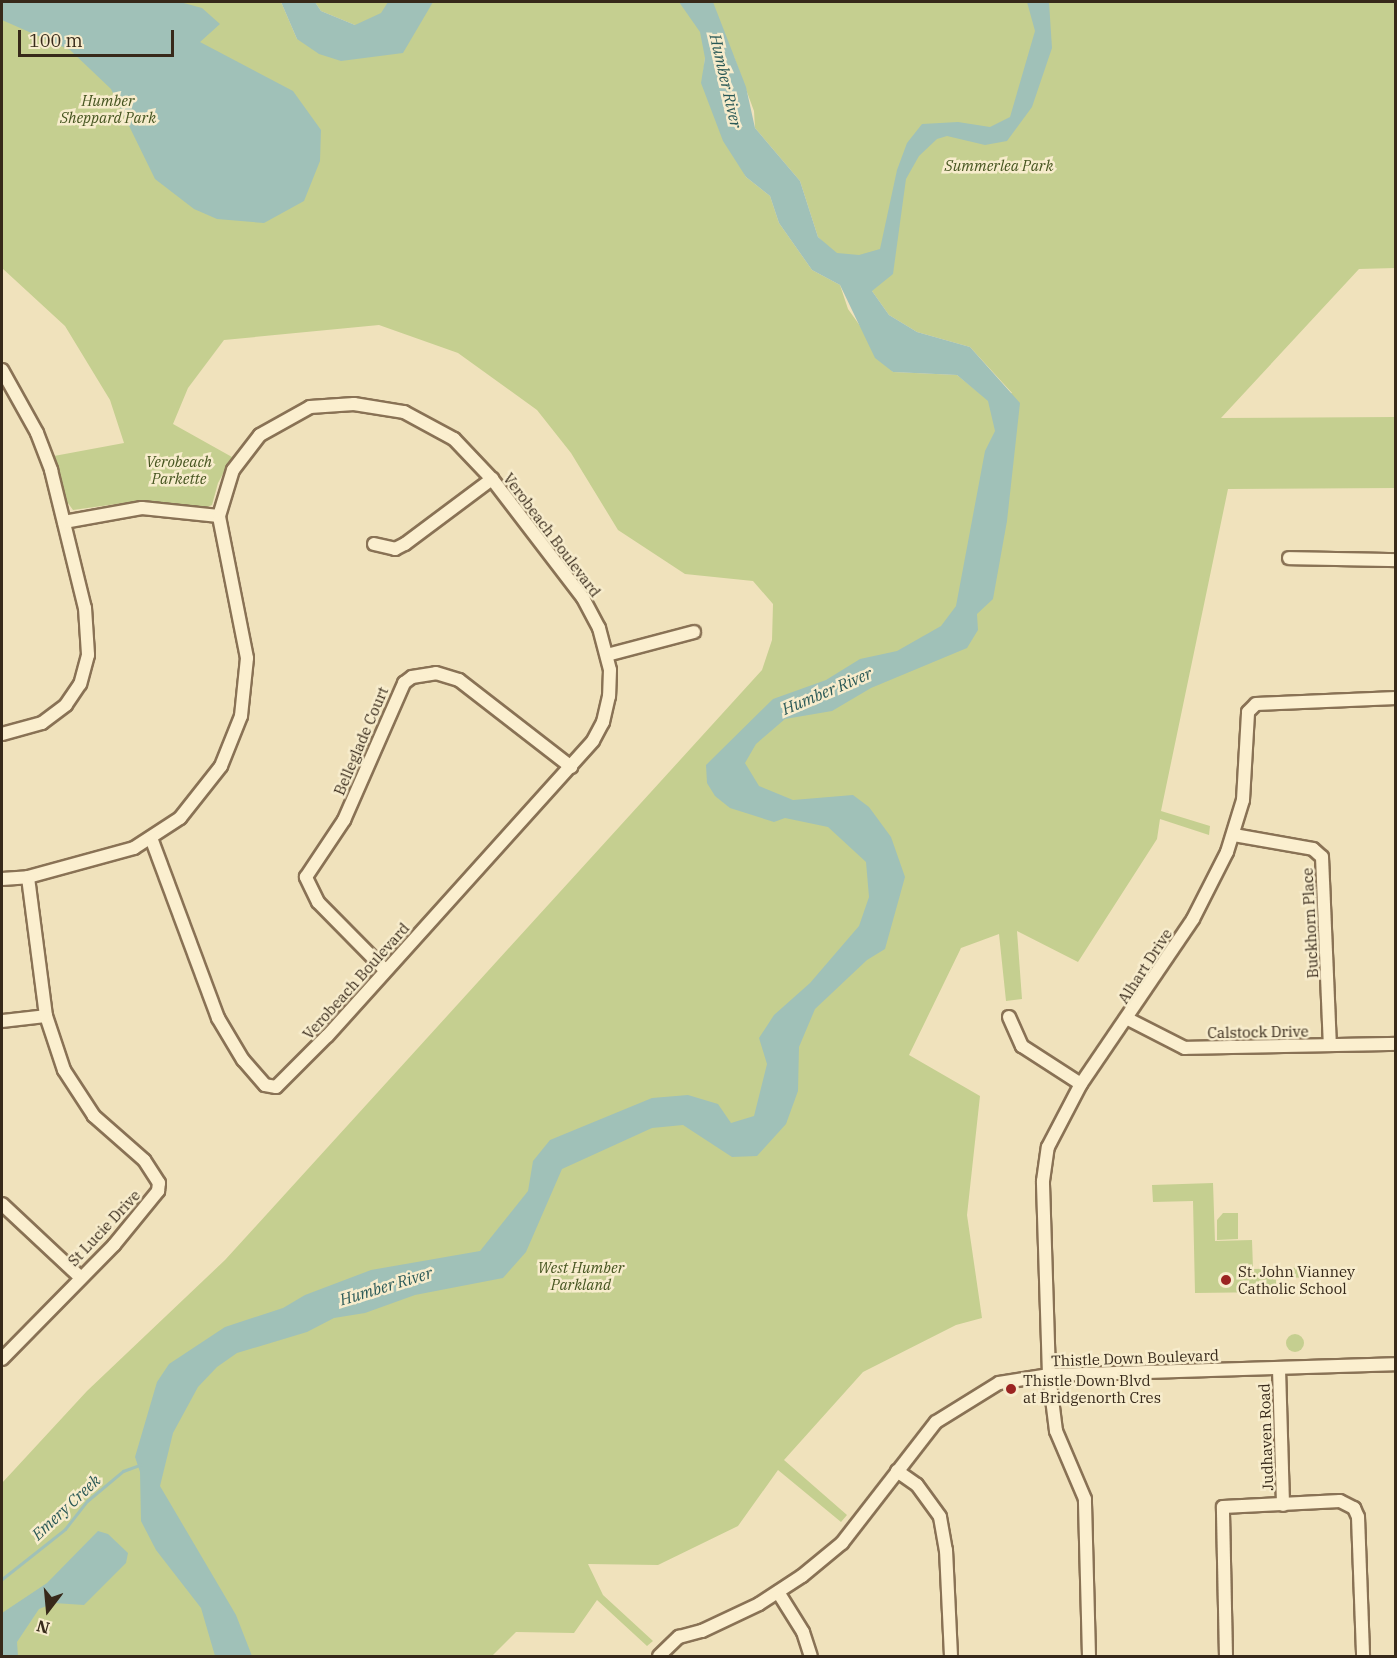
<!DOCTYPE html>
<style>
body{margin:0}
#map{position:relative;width:1397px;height:1658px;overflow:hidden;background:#f0e2bc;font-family:"IBM Plex Serif",serif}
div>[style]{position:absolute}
.green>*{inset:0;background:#c5cf90}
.round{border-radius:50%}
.water>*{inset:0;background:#a0c1b8}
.stream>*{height:3px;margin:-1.5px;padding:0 1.5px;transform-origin:1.5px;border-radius:1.5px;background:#a0c1b8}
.roads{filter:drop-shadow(2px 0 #897255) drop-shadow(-2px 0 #897255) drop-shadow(0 2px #897255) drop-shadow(0 -2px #897255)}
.minor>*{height:12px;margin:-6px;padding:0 6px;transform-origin:6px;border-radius:6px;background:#fbefcf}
.dots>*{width:16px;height:16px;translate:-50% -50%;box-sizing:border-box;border:3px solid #f7eccc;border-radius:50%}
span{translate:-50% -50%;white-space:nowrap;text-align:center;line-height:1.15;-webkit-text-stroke:5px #f7eccc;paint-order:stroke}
.park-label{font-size:15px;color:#465520;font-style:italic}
.street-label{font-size:15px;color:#37291a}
.poi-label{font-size:15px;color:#37291a}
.left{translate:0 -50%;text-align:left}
.water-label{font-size:16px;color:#295856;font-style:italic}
.frame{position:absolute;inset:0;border:3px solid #37291a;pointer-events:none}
.north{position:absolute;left:18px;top:1580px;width:60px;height:60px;-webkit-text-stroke:4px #f7eccc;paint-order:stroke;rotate:196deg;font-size:16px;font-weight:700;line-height:24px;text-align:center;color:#37291a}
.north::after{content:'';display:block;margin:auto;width:21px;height:27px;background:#37291a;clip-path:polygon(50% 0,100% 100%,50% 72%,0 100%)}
.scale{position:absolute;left:18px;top:30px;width:156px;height:27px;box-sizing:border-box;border:3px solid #37291a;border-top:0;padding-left:8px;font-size:18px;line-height:21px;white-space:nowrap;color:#37291a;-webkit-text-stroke:4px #f7eccc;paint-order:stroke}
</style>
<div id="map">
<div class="green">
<div style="clip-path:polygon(evenodd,2px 2px,281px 2px,297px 39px,355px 25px,321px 11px,315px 2px,1395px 2px,1395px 268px,1359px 269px,1221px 418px,1395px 417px,1395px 488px,1228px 489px,1161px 811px,1210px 826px,1209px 835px,1160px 819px,1157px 839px,1078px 962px,1017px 931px,1022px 999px,1006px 1001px,999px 934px,961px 948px,909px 1055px,980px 1096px,967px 1215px,982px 1318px,956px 1325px,863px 1372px,784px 1460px,847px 1515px,841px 1522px,778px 1470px,738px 1526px,658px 1565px,588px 1564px,603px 1595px,653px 1641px,647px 1646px,597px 1600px,574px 1633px,516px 1632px,492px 1656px,2px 1656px,2px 1483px,87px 1391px,225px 1260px,762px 670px,772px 640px,773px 604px,753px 581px,685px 574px,618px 530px,571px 453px,537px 410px,458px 353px,379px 325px,224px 340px,188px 388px,173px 424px,232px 457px,218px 483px,212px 505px,201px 510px,131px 502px,73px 510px,65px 499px,54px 456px,124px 443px,110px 400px,65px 326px,2px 268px,2px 2px,734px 57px,754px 111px,755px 128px,800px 181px,818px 237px,872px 291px,889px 315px,917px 332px,970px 347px,1012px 393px,988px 400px,957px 375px,893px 372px,848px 309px,840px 285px,812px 270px,779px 223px,770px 196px,746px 177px,702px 84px,705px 58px,734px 57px)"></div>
<div style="clip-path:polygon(1213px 1183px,1215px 1241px,1252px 1240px,1253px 1269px,1325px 1267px,1325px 1277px,1276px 1278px,1276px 1292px,1195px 1293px,1193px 1201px,1153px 1202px,1152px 1185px)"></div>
<div style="clip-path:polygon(1223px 1213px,1238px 1213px,1238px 1239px,1217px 1240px,1217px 1220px)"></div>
<div class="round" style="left:1286px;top:1334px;width:18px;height:18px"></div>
</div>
<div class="water">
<div style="clip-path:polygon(2px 2px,180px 2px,202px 8px,220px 24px,200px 42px,293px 91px,321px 130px,320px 161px,304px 201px,264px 223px,217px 219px,194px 209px,155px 179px,111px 89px,70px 50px,2px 20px)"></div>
<div style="clip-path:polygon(281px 2px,315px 2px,321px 11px,355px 25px,381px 13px,388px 2px,433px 2px,403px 53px,341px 61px,319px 54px,297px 39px)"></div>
<div style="clip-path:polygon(679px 2px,713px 2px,746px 87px,755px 128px,800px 181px,818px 237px,837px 253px,859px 255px,880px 249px,897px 170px,907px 143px,922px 124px,958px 122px,990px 127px,1010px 117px,1035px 31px,1027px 2px,1049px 2px,1052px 48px,1032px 107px,1007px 141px,985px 145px,947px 136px,937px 139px,919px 156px,906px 179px,893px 274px,872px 291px,889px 315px,917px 332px,970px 347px,1020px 403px,1007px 521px,993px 599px,977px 614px,978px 630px,967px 648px,871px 688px,832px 711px,785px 719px,756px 744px,745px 763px,759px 786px,793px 800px,853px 795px,869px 807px,891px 837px,905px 877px,885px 949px,867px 960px,815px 1009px,799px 1047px,798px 1091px,786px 1124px,757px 1156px,732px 1157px,683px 1125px,652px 1128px,562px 1169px,526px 1252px,503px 1278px,415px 1295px,365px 1313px,334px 1318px,307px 1332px,237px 1353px,217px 1367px,198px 1387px,173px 1433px,160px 1486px,236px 1615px,252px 1656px,215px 1656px,201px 1608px,156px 1550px,141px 1521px,140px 1472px,135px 1457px,157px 1382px,169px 1364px,225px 1327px,283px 1308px,305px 1295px,371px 1270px,480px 1251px,528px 1191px,533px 1161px,550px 1140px,652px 1098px,688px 1095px,718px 1104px,731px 1123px,754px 1116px,767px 1064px,759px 1038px,774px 1015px,810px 983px,859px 926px,869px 897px,866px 862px,828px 827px,785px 818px,774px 822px,730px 808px,715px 796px,707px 783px,706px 765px,773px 699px,826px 680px,860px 659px,897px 651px,941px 626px,956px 606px,985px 451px,995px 431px,988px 401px,957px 375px,893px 372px,875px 358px,840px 285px,812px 270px,779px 223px,770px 196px,746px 177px,723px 141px,701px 83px,705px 58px,700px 32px)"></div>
<div style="clip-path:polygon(98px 1531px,108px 1534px,128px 1553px,126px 1563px,84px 1605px,54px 1603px,39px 1609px,17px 1642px,18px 1656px,2px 1656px,2px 1613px,47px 1583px)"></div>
</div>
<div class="stream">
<div style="left:2px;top:1579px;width:80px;rotate:-38.4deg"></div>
<div style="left:65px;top:1529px;width:36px;rotate:-52deg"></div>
<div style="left:87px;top:1501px;width:47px;rotate:-39.8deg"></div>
<div style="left:123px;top:1471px;width:20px;rotate:-20deg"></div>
</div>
<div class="roads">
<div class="minor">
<div style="left:2px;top:370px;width:72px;rotate:60.9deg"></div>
<div style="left:37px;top:433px;width:40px;rotate:69deg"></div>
<div style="left:51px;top:470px;width:142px;rotate:76.2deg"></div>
<div style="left:85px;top:608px;width:47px;rotate:86.3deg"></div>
<div style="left:88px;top:655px;width:30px;rotate:105deg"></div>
<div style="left:80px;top:684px;width:25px;rotate:124deg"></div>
<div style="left:66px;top:705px;width:30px;rotate:143deg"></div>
<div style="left:42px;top:723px;width:41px;rotate:164.6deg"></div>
<div style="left:64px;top:522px;width:79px;rotate:-10.2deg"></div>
<div style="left:142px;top:508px;width:77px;rotate:5.9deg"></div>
<div style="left:374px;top:544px;width:22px;rotate:13deg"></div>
<div style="left:395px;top:549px;width:11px;rotate:-27deg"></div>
<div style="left:405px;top:544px;width:109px;rotate:-36.8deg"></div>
<div style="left:1289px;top:558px;width:107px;rotate:1.1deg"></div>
<div style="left:607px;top:655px;width:90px;rotate:-14.8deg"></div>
<div style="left:1234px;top:835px;width:80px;rotate:10deg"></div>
<div style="left:1313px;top:849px;width:12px;rotate:42deg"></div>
<div style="left:1322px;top:857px;width:188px;rotate:87.6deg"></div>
<div style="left:2px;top:879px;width:26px;rotate:-4deg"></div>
<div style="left:28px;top:877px;width:110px;rotate:-15.3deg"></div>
<div style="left:134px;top:848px;width:55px;rotate:-33.1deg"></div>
<div style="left:180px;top:818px;width:66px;rotate:-51.7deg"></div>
<div style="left:221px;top:766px;width:54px;rotate:-68.2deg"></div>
<div style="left:241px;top:716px;width:58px;rotate:-84.1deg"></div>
<div style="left:247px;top:658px;width:145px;rotate:-101.2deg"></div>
<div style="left:219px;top:516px;width:48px;rotate:-73.1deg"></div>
<div style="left:233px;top:470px;width:44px;rotate:-52.4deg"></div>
<div style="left:260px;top:435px;width:57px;rotate:-29.2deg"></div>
<div style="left:310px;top:407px;width:44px;rotate:-3.9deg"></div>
<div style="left:354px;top:404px;width:51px;rotate:9.1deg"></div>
<div style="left:404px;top:412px;width:57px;rotate:28.4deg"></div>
<div style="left:454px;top:439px;width:55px;rotate:46.5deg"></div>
<div style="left:492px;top:479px;width:150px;rotate:52.6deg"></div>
<div style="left:583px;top:598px;width:34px;rotate:62deg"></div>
<div style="left:599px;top:628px;width:43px;rotate:75.3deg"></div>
<div style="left:610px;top:670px;width:26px;rotate:92deg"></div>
<div style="left:609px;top:696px;width:27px;rotate:103deg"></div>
<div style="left:603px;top:722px;width:21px;rotate:118deg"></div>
<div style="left:593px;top:741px;width:397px;rotate:132deg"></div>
<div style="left:327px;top:1036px;width:72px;rotate:135deg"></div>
<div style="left:276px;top:1087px;width:11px;rotate:-170deg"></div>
<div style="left:265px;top:1085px;width:33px;rotate:-131deg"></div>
<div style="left:243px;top:1060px;width:49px;rotate:-120.8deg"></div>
<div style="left:218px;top:1018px;width:192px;rotate:-110.4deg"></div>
<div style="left:385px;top:970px;width:95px;rotate:-134.6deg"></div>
<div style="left:318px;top:902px;width:28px;rotate:-116deg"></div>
<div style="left:306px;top:877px;width:69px;rotate:-56.3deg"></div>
<div style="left:344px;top:820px;width:150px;rotate:-66.3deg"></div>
<div style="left:404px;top:683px;width:10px;rotate:-37deg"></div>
<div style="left:412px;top:677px;width:24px;rotate:-9deg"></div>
<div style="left:436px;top:673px;width:24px;rotate:17deg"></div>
<div style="left:459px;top:680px;width:142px;rotate:37.8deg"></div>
<div style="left:1009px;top:1017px;width:32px;rotate:66deg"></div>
<div style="left:1022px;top:1046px;width:70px;rotate:32.8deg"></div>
<div style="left:1128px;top:1019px;width:64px;rotate:27deg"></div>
<div style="left:1185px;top:1048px;width:211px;rotate:-1.1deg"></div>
<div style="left:2px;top:1021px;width:44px;rotate:-6.5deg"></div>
<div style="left:2px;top:1204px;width:107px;rotate:43.1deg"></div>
<div style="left:2px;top:1359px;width:160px;rotate:-45.5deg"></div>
<div style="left:114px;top:1245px;width:70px;rotate:-50.8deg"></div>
<div style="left:158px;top:1191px;width:8px;rotate:-83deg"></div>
<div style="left:159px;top:1183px;width:27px;rotate:-123deg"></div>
<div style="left:144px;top:1160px;width:67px;rotate:-138.7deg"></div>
<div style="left:94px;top:1116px;width:55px;rotate:-123.1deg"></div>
<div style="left:64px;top:1070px;width:57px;rotate:-108.4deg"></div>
<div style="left:46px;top:1016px;width:140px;rotate:-97.4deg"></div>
<div style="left:1279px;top:1369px;width:136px;rotate:88.3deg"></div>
<div style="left:897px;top:1471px;width:24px;rotate:35deg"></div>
<div style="left:917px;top:1485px;width:39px;rotate:54deg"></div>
<div style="left:940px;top:1517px;width:34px;rotate:80deg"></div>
<div style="left:946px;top:1550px;width:106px;rotate:87.3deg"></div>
<div style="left:778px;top:1592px;width:47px;rotate:58deg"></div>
<div style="left:803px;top:1632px;width:25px;rotate:72deg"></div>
<div style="left:659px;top:1656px;width:28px;rotate:-44deg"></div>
<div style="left:679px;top:1637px;width:24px;rotate:-15deg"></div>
<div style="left:702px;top:1631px;width:63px;rotate:-25.3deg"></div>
<div style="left:759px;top:1604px;width:51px;rotate:-33.1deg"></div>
<div style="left:802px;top:1576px;width:52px;rotate:-39.5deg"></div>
<div style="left:842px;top:1543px;width:153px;rotate:-52.2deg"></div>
<div style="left:936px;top:1422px;width:74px;rotate:-31.8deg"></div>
<div style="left:999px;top:1383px;width:51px;rotate:-9.1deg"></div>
<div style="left:1049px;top:1375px;width:347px;rotate:-1.8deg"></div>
<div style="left:1089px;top:1656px;width:157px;rotate:-91.5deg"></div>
<div style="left:1085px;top:1499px;width:74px;rotate:-113.1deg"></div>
<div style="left:1056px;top:1431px;width:56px;rotate:-97.1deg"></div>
<div style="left:1049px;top:1375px;width:194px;rotate:-91.8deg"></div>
<div style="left:1043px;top:1181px;width:34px;rotate:-82deg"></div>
<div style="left:1048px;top:1147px;width:71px;rotate:-62.4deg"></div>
<div style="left:1081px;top:1084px;width:199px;rotate:-55.8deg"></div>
<div style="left:1193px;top:919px;width:75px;rotate:-63.1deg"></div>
<div style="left:1227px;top:852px;width:54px;rotate:-72.9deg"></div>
<div style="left:1243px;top:800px;width:88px;rotate:-86.7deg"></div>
<div style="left:1248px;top:712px;width:11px;rotate:-45deg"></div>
<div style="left:1256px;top:704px;width:140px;rotate:-2.5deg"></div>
<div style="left:1226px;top:1656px;width:149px;rotate:-91.2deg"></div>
<div style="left:1223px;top:1507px;width:117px;rotate:-2.9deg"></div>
<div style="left:1340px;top:1501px;width:16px;rotate:27deg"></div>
<div style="left:1354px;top:1508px;width:10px;rotate:66deg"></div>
<div style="left:1358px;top:1517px;width:139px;rotate:87.9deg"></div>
</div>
</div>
<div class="dots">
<div style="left:1226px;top:1280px;background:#9b2421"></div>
<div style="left:1011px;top:1389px;background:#9b2421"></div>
</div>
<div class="park-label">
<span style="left:108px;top:109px">Humber<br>Sheppard Park</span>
<span style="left:999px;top:166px">Summerlea Park</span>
<span style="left:179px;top:470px">Verobeach<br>Parkette</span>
<span style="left:581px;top:1276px">West Humber<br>Parkland</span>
</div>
<div class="street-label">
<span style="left:552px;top:535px;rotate:53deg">Verobeach Boulevard</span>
<span style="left:361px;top:741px;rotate:-67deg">Belleglade Court</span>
<span style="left:1310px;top:923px;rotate:-93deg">Buckhorn Place</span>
<span style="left:1145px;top:966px;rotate:-57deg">Alhart Drive</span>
<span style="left:356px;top:981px;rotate:-48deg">Verobeach Boulevard</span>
<span style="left:1258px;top:1032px;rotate:-1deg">Calstock Drive</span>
<span style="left:104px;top:1228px;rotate:-47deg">St Lucie Drive</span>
<span style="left:1135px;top:1358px;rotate:-2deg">Thistle Down Boulevard</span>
<span style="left:1266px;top:1437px;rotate:-92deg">Judhaven Road</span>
</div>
<div class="poi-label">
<span class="left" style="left:1238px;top:1280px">St. John Vianney<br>Catholic School</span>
<span class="left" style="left:1023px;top:1389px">Thistle Down Blvd<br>at Bridgenorth Cres</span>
</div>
<div class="water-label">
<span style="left:726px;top:81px;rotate:77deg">Humber River</span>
<span style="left:827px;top:691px;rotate:-23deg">Humber River</span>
<span style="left:386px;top:1286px;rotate:-17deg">Humber River</span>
<span style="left:66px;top:1507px;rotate:-43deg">Emery Creek</span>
</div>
<div class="frame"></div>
<div class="north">N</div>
<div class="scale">100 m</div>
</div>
